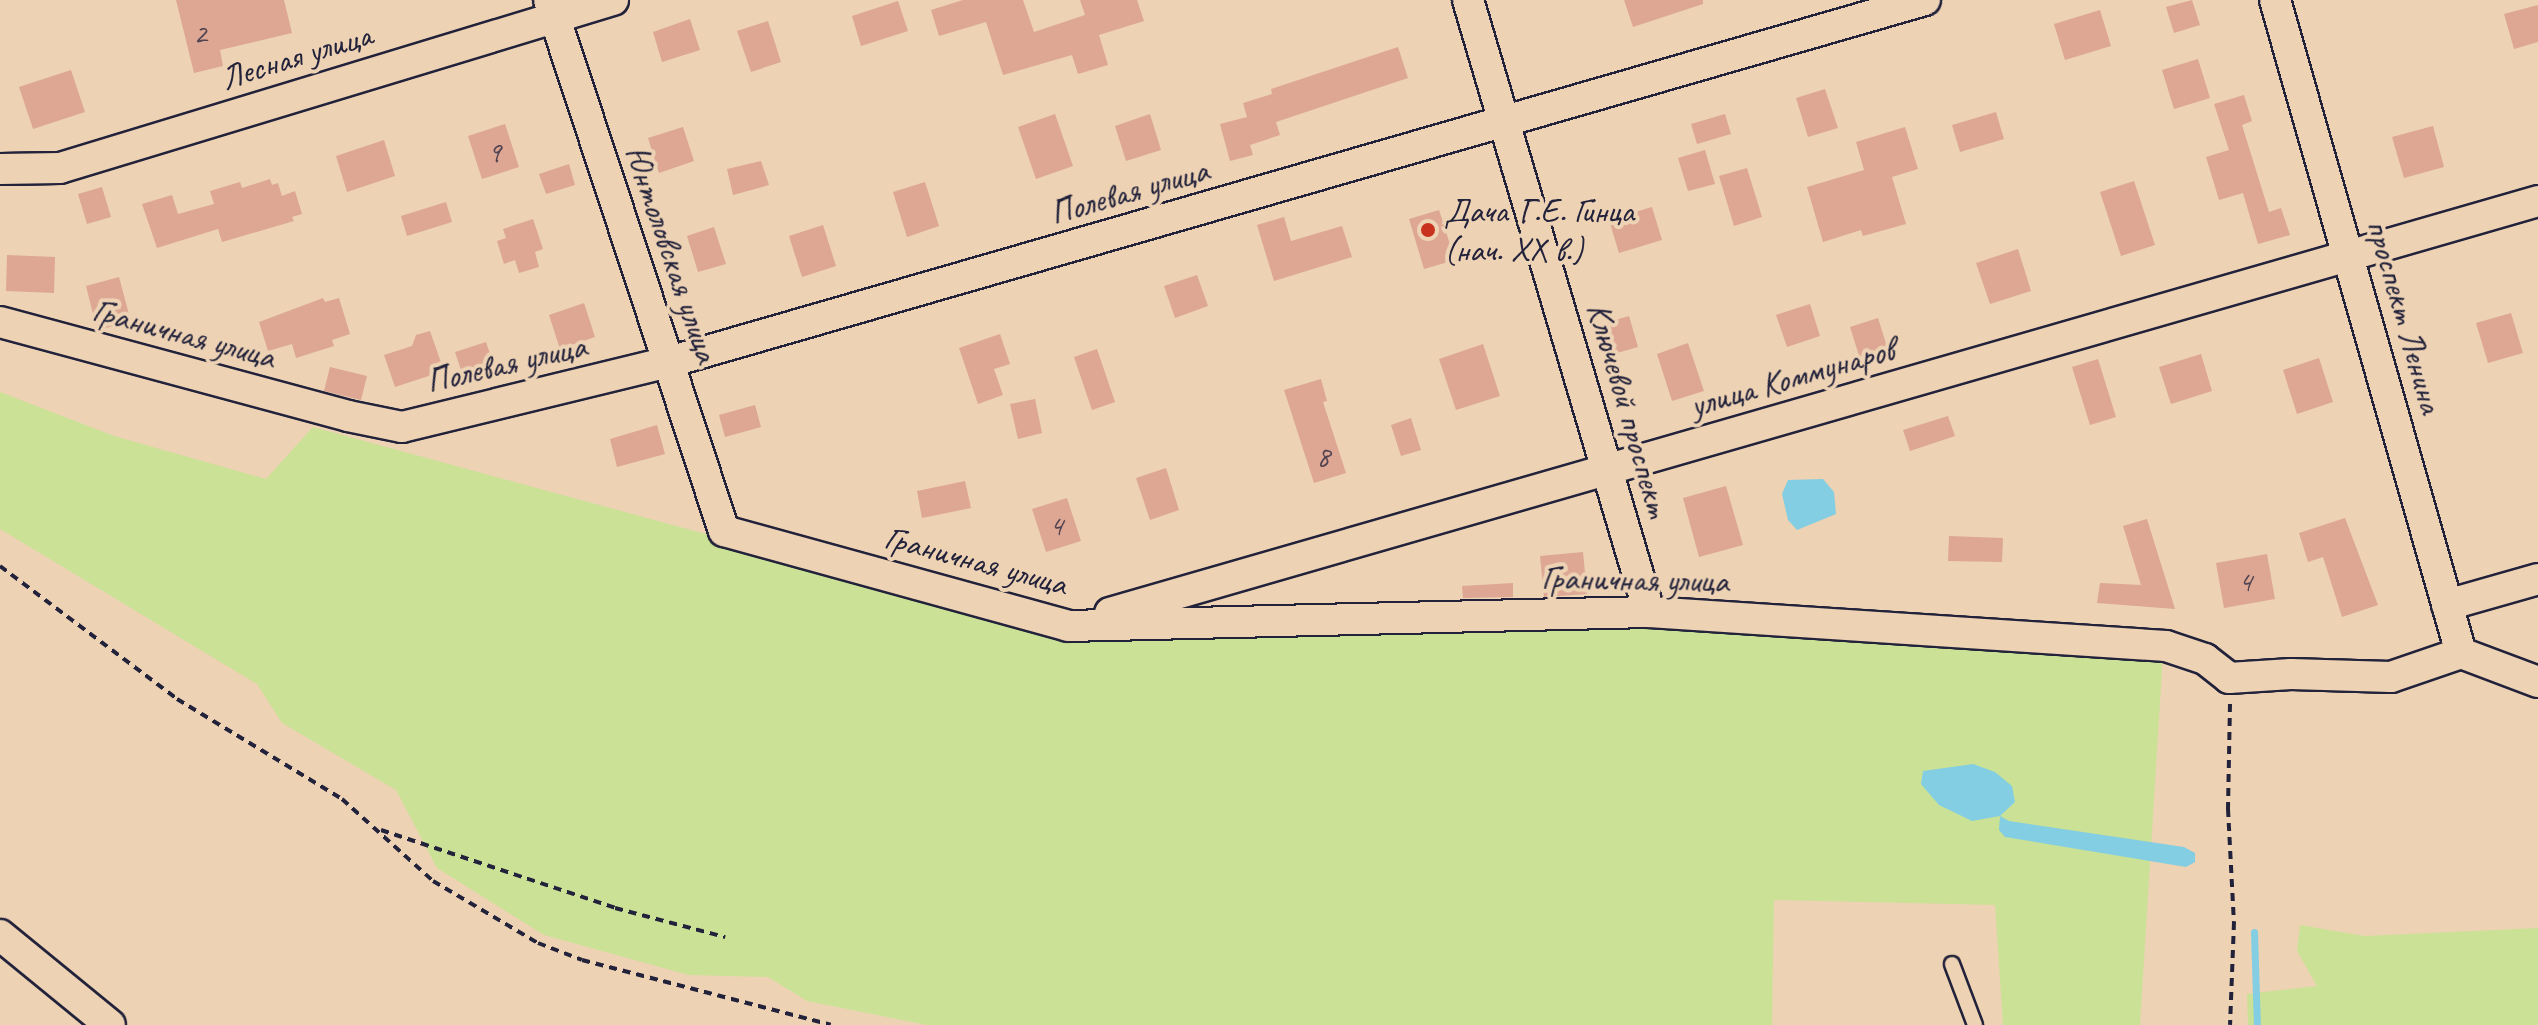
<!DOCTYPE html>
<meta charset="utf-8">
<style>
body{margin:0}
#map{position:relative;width:2538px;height:1025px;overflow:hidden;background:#edd2b4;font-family:Caveat,sans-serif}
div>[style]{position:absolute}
.green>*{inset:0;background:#cbe196}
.water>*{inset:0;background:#83cee2}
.stream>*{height:7px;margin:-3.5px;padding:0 3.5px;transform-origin:3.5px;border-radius:3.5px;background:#83cee2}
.building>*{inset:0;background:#dda793}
.path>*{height:4px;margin-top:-2px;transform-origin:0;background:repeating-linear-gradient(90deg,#22223b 0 8px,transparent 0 14px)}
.roads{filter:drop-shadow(2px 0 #22223b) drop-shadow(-2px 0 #22223b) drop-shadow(0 2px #22223b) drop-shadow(0 -2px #22223b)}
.service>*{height:14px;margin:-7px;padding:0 7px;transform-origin:7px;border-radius:7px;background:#edd2b4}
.minor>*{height:30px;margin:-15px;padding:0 15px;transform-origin:15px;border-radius:15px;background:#edd2b4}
.dots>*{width:22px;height:22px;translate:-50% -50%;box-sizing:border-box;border:4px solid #edd2b4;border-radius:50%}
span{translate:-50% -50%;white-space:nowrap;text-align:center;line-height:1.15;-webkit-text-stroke:8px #edd2b4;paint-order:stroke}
.number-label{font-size:30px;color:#514351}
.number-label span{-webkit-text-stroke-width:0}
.street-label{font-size:34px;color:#22223b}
.poi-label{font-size:34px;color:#22223b}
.left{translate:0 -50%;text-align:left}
</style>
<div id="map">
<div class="green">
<div style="clip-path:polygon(0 392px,114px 436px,266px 479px,313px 427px,1069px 633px,1650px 624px,2163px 654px,2140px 1025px,2003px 1025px,1995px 905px,1774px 900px,1772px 1025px,927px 1025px,807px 1001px,768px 977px,689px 975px,544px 935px,437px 868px,396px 790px,282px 723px,257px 684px,0 529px)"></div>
<div style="clip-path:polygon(2300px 925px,2365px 936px,2538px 928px,2538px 1025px,2248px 1025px,2247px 994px,2317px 986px,2297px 951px)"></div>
</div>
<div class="water">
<div style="clip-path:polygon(1823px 479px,1834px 492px,1836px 514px,1797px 530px,1788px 520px,1782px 494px,1788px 480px)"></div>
<div style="clip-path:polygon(1973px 764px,1995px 772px,2012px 786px,2015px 802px,2000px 816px,2009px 821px,2184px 847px,2195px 853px,2195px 862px,2186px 867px,2005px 837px,1999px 830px,2000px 816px,1972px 821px,1939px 805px,1921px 784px,1923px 771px)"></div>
</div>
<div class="stream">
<div style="left:2254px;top:932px;width:93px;rotate:88.2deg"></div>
</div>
<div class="building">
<div style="clip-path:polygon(176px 0,284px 0,292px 33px,220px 50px,223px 66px,194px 73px)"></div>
<div style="clip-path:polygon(963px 0,1023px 0,1034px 32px,1085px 15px,1080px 0,1137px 0,1144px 21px,1099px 35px,1108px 65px,1078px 74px,1072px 55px,1003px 75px,986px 22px,939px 36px,931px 10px)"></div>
<div style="clip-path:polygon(1624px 0,1703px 0,1703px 4px,1633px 27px)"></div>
<div style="clip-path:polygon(2192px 0,2200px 25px,2174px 33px,2166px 7px)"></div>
<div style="clip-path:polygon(898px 1px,908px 31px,861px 46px,852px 16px)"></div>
<div style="clip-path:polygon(2538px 5px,2538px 42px,2514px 49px,2504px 14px)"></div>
<div style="clip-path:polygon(2100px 10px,2111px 46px,2065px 60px,2054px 24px)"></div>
<div style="clip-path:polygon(690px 19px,700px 50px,662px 62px,653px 32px)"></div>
<div style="clip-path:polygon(768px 21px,781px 62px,751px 72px,737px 31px)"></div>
<div style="clip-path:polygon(1398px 47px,1408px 78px,1276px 122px,1280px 135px,1250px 145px,1253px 155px,1230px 161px,1220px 124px,1247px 117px,1243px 103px,1272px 94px,1271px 89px)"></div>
<div style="clip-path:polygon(2198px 59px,2210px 98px,2174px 109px,2162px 70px)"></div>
<div style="clip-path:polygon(71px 70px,85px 112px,33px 129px,19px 87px)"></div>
<div style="clip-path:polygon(1825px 89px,1838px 128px,1808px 137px,1796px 98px)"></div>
<div style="clip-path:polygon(2244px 95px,2252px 121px,2242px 125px,2269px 212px,2281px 208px,2290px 235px,2258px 244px,2243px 193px,2219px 200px,2206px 157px,2229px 150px,2214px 104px)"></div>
<div style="clip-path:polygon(1996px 112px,2004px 139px,1960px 152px,1952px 125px)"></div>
<div style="clip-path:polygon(1055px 114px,1073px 166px,1036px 179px,1018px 127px)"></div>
<div style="clip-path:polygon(1150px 114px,1161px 150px,1126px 161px,1115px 126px)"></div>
<div style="clip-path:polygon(1725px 114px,1731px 134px,1697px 144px,1691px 124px)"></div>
<div style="clip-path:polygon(505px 124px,519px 167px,482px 179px,468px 136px)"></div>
<div style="clip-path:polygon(2433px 126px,2444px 167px,2404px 178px,2392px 137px)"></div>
<div style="clip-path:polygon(683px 127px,694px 161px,659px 173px,648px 138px)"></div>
<div style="clip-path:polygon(1905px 127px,1918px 169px,1892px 177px,1906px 224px,1863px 236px,1861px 230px,1823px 242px,1807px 187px,1864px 170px,1856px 142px)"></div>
<div style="clip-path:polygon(384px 140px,395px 176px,347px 192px,336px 156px)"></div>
<div style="clip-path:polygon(1705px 150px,1715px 184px,1688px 191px,1678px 158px)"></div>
<div style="clip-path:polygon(761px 161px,769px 185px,733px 195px,727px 169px)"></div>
<div style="clip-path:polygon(569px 164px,575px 185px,546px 194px,539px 174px)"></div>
<div style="clip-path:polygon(1747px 168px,1762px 217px,1734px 226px,1719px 176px)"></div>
<div style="clip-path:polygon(270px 179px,272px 185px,278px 183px,282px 196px,295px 191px,302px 214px,292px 217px,294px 221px,222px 242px,218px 229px,157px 248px,142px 204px,172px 195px,178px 214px,214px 204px,210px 191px,240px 182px,242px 188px)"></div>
<div style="clip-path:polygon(2134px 181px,2155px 245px,2121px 256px,2100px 192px)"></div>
<div style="clip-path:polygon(925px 182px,939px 226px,907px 237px,893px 192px)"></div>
<div style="clip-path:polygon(102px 187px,111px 217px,87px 224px,78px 194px)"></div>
<div style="clip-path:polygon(446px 202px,452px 222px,407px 236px,401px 216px)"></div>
<div style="clip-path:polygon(1652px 207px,1662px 240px,1619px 253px,1609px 220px)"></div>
<div style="clip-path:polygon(1439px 210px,1455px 260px,1424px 269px,1409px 219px)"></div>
<div style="clip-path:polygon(1284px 217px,1291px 241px,1342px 226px,1352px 257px,1274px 281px,1257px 225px)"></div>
<div style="clip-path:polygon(533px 219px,543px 249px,535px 252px,539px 267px,519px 273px,515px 260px,504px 264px,497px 241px,506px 238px,503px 229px)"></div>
<div style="clip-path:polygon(823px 225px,836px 266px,802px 277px,789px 236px)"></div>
<div style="clip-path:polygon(714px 227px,726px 264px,698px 272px,687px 236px)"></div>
<div style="clip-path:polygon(2018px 249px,2031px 291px,1990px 304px,1976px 263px)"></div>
<div style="clip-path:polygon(7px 255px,55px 257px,54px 293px,6px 291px)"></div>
<div style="clip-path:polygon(1197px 275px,1208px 306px,1175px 318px,1164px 286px)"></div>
<div style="clip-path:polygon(119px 277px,131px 322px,97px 330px,86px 286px)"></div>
<div style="clip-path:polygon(323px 298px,325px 302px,339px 298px,350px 334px,332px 340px,334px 346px,296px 358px,292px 344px,268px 351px,259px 322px)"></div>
<div style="clip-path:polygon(584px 303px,595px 337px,560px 349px,549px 315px)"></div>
<div style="clip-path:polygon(1810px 304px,1820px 336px,1787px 347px,1776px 315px)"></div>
<div style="clip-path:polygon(2511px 313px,2523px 353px,2488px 363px,2476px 323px)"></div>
<div style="clip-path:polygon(1629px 316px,1638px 347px,1610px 355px,1601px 324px)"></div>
<div style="clip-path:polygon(1878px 318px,1889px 353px,1861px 362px,1850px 327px)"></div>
<div style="clip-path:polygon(430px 331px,444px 371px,395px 387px,384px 355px,412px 346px,416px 335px)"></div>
<div style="clip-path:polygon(1000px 334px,1010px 364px,994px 369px,1003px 395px,978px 404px,959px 348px)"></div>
<div style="clip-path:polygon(486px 342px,497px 375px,466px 385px,455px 352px)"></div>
<div style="clip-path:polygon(1688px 343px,1704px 391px,1672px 401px,1657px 354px)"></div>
<div style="clip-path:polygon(1483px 344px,1500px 396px,1456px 410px,1439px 359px)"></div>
<div style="clip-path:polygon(1097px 349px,1115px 402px,1092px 410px,1074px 357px)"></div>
<div style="clip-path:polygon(2201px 354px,2212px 391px,2171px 404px,2159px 367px)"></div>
<div style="clip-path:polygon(2319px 358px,2333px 402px,2297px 414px,2283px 370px)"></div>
<div style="clip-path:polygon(2098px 359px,2116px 417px,2090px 425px,2072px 367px)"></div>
<div style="clip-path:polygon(330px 367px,367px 376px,361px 400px,324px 391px)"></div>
<div style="clip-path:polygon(1321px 379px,1327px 401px,1323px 402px,1346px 473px,1314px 483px,1284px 390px)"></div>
<div style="clip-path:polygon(1035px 399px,1042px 433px,1018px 439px,1010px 404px)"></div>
<div style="clip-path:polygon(755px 405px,761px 427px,725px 437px,719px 415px)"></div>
<div style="clip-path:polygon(1948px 416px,1955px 436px,1910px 451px,1903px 430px)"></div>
<div style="clip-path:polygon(1411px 418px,1421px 450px,1401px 456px,1391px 425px)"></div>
<div style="clip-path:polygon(657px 425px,665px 454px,617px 467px,610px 439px)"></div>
<div style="clip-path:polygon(1166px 468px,1179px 510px,1150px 520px,1136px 478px)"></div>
<div style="clip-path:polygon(965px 481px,971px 508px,922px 518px,917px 491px)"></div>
<div style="clip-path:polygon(1726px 486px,1743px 545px,1699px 557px,1683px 498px)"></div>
<div style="clip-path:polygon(1067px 498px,1081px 541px,1046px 552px,1032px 509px)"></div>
<div style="clip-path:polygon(2345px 518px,2378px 605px,2342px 617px,2323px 557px,2308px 562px,2299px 533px)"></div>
<div style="clip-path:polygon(2147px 519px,2175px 609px,2097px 603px,2100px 583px,2141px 585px,2123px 526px)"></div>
<div style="clip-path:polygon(1949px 536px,2003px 538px,2002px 562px,1948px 561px)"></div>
<div style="clip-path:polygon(1583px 552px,1587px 594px,1544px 597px,1540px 556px)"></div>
<div style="clip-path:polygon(2267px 554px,2275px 599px,2224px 608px,2216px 563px)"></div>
<div style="clip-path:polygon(1513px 583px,1513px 597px,1463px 598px,1462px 586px)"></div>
</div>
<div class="path">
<div style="left:0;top:566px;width:221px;rotate:36.9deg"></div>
<div style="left:177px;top:699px;width:193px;rotate:31.2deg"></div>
<div style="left:342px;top:799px;width:122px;rotate:42deg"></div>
<div style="left:433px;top:881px;width:122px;rotate:30.6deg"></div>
<div style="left:538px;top:943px;width:47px;rotate:21.1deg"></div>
<div style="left:582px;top:960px;width:257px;rotate:14.6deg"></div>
<div style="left:2230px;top:704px;width:105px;rotate:91.1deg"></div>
<div style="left:2228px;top:809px;width:113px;rotate:87deg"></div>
<div style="left:2234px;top:922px;width:103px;rotate:92.2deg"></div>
<div style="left:381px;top:830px;width:247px;rotate:18.4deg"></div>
<div style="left:615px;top:908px;width:114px;rotate:14.8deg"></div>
</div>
<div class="roads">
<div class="service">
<div style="left:1952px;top:964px;width:65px;rotate:69.3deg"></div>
</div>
<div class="minor">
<div style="left:549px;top:0;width:559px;rotate:71.76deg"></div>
<div style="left:724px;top:531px;width:357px;rotate:15.4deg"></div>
<div style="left:1068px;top:626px;width:581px;rotate:-1.38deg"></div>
<div style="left:1649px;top:612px;width:518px;rotate:3.76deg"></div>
<div style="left:2166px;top:646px;width:41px;rotate:18.4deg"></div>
<div style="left:2205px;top:659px;width:31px;rotate:38deg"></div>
<div style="left:2229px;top:678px;width:62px;rotate:-3.7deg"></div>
<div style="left:2291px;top:674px;width:100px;rotate:1.7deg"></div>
<div style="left:2391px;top:677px;width:74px;rotate:-18.9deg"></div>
<div style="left:2461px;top:653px;width:82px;rotate:20.6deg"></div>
<div style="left:1468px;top:0;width:638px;rotate:73.52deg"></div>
<div style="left:2275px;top:0;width:679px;rotate:74.1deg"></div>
<div style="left:0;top:169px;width:60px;rotate:-1deg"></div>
<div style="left:60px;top:168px;width:578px;rotate:-16.9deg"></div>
<div style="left:0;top:322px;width:360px;rotate:15.1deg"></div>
<div style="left:348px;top:416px;width:55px;rotate:11.5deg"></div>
<div style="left:402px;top:427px;width:275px;rotate:-13.7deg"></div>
<div style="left:669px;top:362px;width:1307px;rotate:-16.08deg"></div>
<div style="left:2447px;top:605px;width:95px;rotate:-15.9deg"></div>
<div style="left:1110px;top:613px;width:1486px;rotate:-16.09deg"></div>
<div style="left:0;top:935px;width:142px;rotate:39.3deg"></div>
</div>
</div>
<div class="dots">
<div style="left:1428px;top:230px;background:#c8321e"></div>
</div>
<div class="number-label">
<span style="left:200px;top:33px">2</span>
<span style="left:494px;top:152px">9</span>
<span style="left:1323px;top:456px">8</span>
<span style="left:1056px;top:525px">4</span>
<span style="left:2245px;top:581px">4</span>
</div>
<div class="street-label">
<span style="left:296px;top:56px;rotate:-17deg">Лесная улица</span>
<span style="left:1129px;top:191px;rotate:-16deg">Полевая улица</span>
<span style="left:672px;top:254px;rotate:71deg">Юнтоловская улица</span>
<span style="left:2405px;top:316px;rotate:74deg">проспект Ленина</span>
<span style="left:184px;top:333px;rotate:15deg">Граничная улица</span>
<span style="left:506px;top:363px;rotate:-13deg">Полевая улица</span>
<span style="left:1792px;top:377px;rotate:-16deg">улица Коммунаров</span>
<span style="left:1629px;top:410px;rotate:74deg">Ключевой проспект</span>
<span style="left:976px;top:560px;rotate:15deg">Граничная улица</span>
<span style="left:1635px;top:579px;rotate:1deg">Граничная улица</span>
</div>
<div class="poi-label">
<span class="left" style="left:1444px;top:230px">Дача Г.Е. Гинца<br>(нач. XX в.)</span>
</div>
</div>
